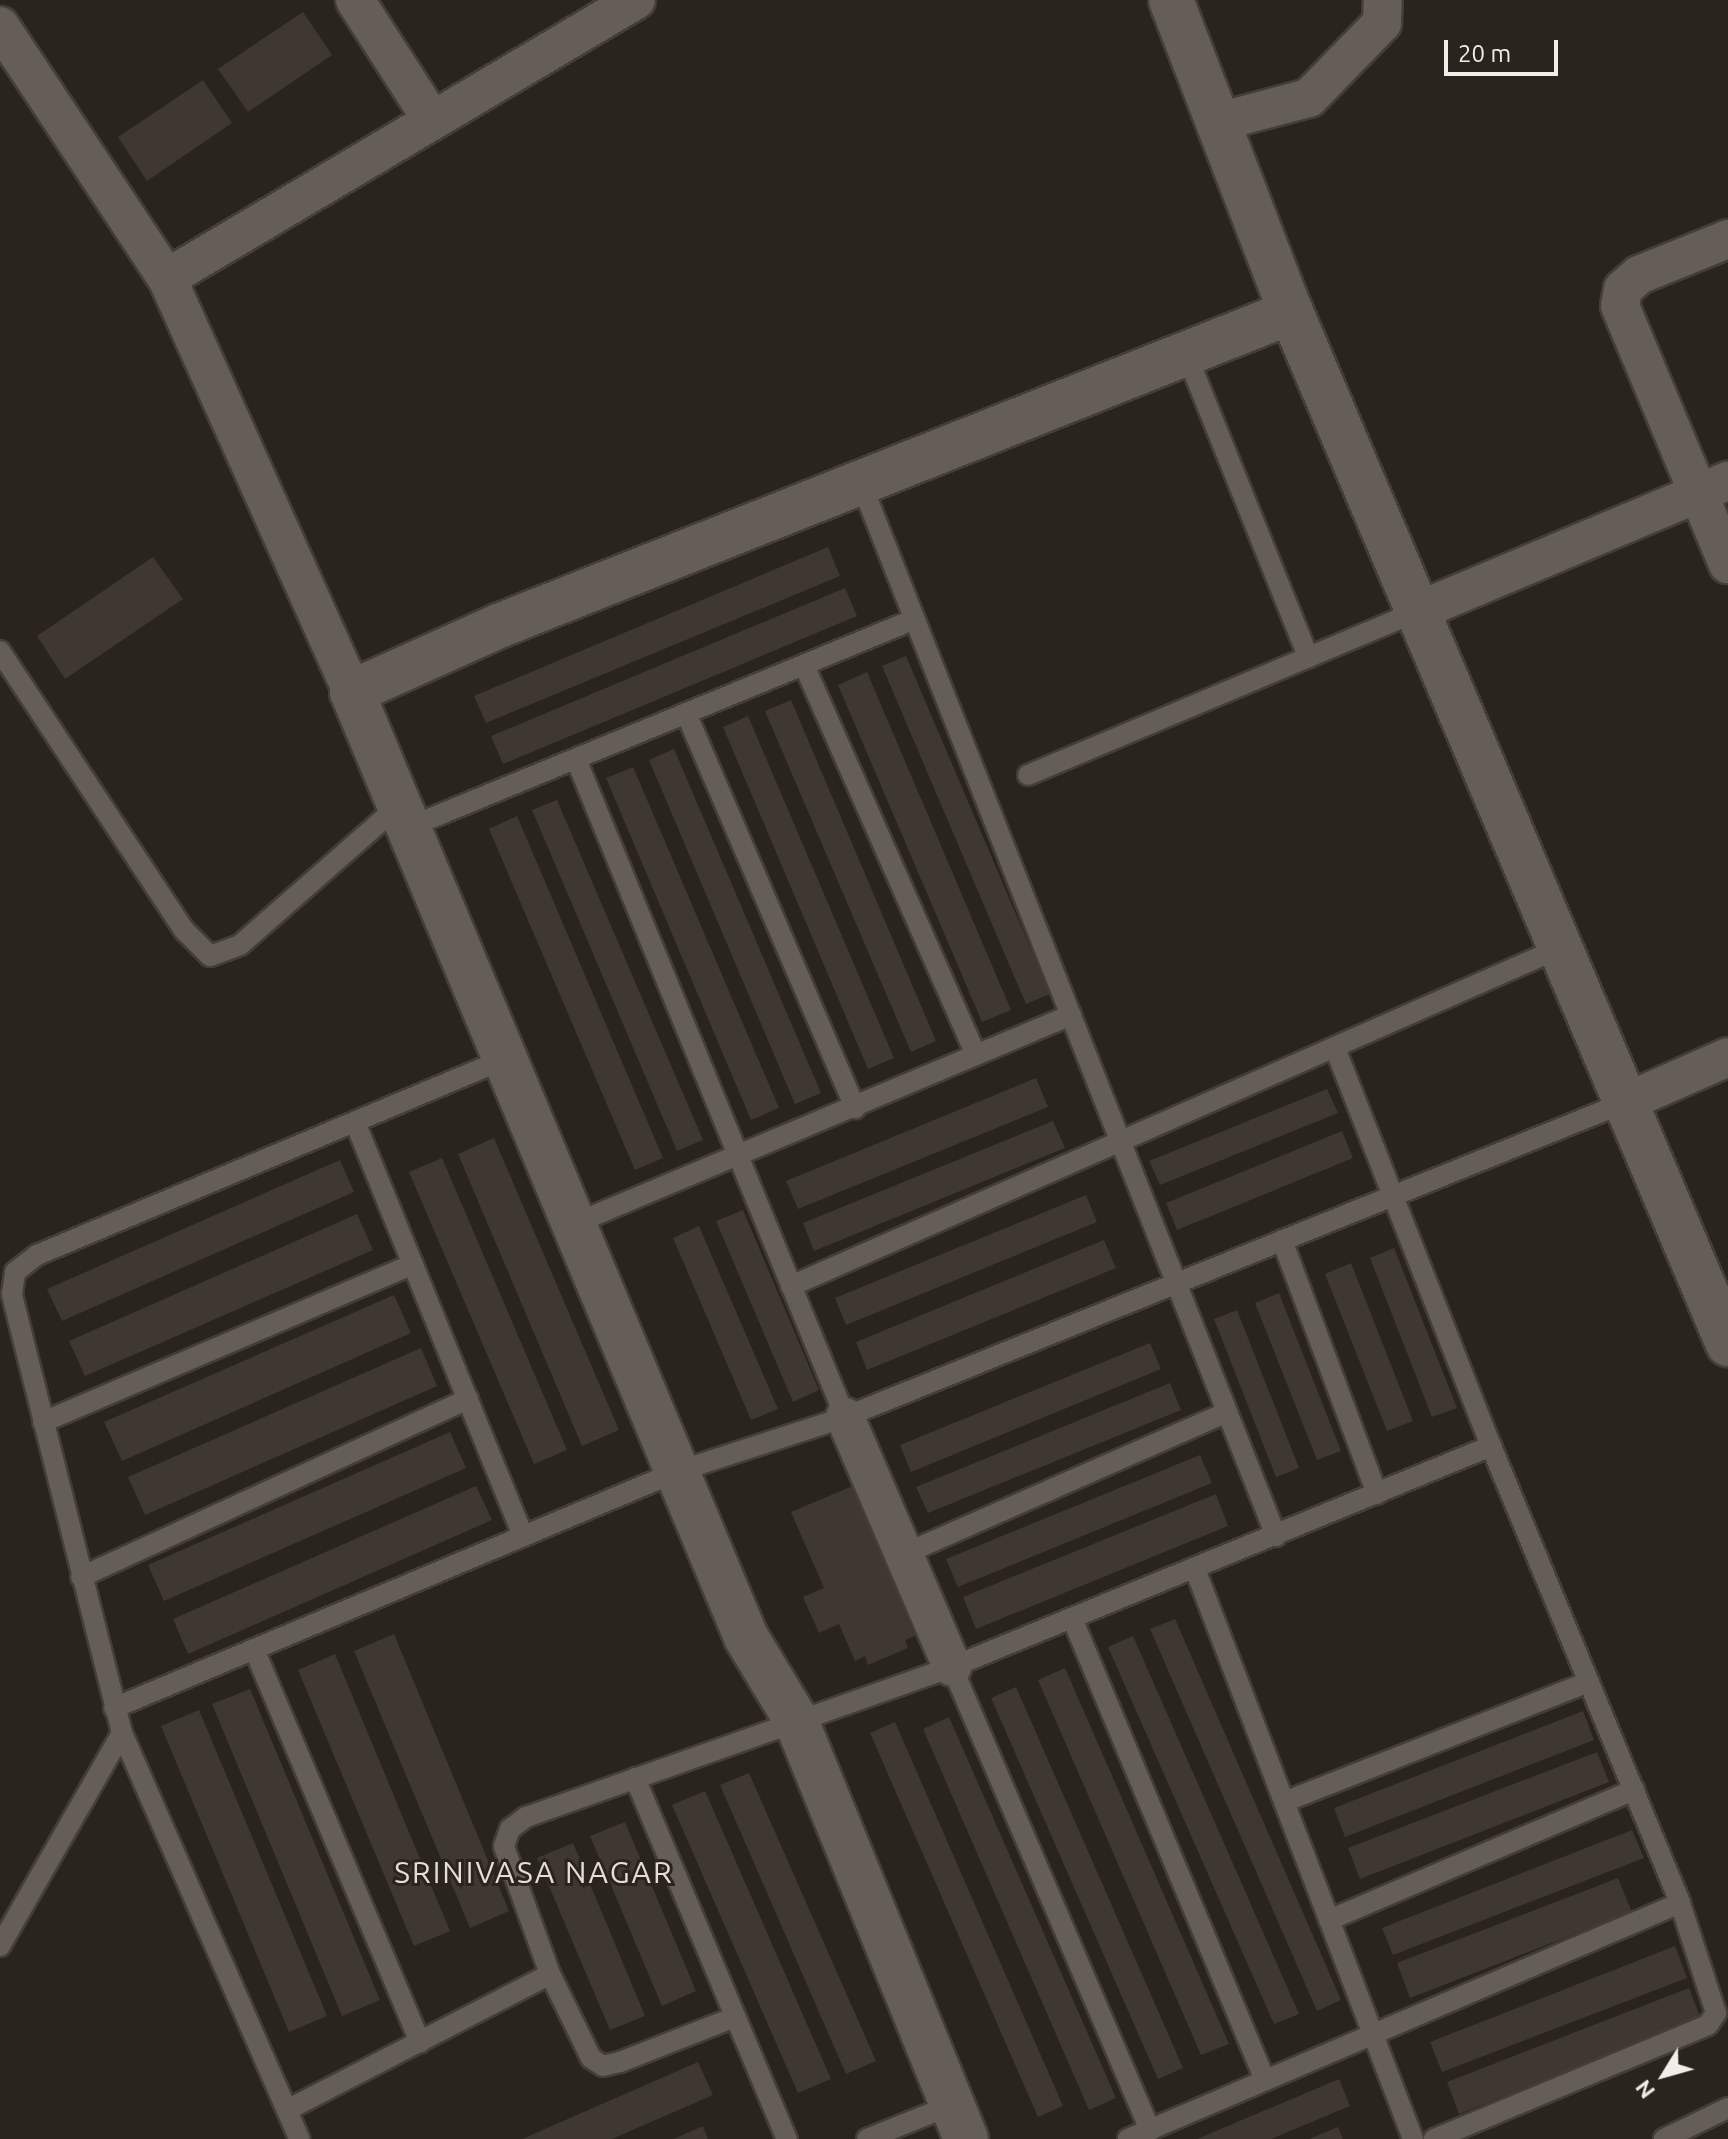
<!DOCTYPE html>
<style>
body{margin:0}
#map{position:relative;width:1728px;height:2139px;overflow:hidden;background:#29241d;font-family:Ubuntu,sans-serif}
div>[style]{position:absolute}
.building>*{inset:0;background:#3e3831}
.roads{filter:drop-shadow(2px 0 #433e39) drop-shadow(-2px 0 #433e39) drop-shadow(0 2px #433e39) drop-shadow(0 -2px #433e39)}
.lane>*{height:20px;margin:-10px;padding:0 10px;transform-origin:10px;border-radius:10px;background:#645e56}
.street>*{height:38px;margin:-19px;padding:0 19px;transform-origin:19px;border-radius:19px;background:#645e56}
.secondary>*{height:44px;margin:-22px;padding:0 22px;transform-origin:22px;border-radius:22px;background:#645e56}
span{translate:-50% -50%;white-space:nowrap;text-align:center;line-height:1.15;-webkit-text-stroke:6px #29241d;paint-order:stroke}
.neighbourhood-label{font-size:30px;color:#e5ded5;letter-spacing:2px}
.north{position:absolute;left:1624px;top:2035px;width:80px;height:80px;-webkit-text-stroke:6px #29241d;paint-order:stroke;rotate:233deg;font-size:22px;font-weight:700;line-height:32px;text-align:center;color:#f1eee9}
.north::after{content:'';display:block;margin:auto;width:28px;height:36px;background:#f1eee9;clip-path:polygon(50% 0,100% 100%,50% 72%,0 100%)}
.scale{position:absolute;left:1444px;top:40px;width:114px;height:36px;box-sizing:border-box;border:4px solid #f1eee9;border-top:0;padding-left:10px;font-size:24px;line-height:28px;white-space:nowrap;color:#f1eee9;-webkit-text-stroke:6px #29241d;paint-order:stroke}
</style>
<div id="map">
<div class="building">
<div style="clip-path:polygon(303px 12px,332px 55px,248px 112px,218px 69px)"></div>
<div style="clip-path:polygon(203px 80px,232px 123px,147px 181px,118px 137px)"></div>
<div style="clip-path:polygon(828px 547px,840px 576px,486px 723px,474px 696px)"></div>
<div style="clip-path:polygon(153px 557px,183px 599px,65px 679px,37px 636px)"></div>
<div style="clip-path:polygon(845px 588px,857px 616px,503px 764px,491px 736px)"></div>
<div style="clip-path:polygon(906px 656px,1050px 994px,1026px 1004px,882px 666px)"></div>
<div style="clip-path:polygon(867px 672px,1011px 1010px,982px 1022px,838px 685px)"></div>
<div style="clip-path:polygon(791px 700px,936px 1041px,911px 1052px,765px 711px)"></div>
<div style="clip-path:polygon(748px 716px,894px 1058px,868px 1069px,723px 727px)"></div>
<div style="clip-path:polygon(674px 749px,821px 1093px,795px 1104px,649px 760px)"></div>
<div style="clip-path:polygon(633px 767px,779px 1108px,751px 1120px,606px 778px)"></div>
<div style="clip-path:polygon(557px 800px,703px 1140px,677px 1151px,532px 810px)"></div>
<div style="clip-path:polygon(517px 816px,663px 1158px,635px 1170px,489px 829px)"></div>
<div style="clip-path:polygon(1036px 1078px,1048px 1107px,798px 1209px,786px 1181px)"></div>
<div style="clip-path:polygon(1327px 1089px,1338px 1113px,1160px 1185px,1149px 1161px)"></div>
<div style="clip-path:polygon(1053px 1121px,1065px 1148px,814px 1251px,803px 1223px)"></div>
<div style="clip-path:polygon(1342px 1131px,1353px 1158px,1177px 1230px,1166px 1203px)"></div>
<div style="clip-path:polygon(494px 1138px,619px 1430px,582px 1446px,458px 1154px)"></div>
<div style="clip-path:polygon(442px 1158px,567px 1450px,534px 1464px,409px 1172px)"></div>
<div style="clip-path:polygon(340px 1160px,354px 1192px,62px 1321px,47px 1289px)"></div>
<div style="clip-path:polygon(1086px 1195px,1097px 1222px,846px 1325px,835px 1298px)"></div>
<div style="clip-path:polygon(743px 1210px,819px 1390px,793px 1402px,716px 1221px)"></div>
<div style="clip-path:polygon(357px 1214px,373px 1250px,85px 1376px,69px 1341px)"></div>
<div style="clip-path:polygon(699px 1226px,778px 1409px,751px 1420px,673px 1238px)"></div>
<div style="clip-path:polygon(1104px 1240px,1116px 1268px,867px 1370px,856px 1342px)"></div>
<div style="clip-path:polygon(1394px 1248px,1457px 1408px,1432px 1417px,1370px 1258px)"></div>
<div style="clip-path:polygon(1351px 1263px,1413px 1421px,1387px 1431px,1325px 1274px)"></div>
<div style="clip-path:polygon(1279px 1293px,1341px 1451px,1317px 1460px,1255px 1303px)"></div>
<div style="clip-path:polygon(394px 1295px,411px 1333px,122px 1461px,104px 1422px)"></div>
<div style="clip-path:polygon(1237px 1310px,1299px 1468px,1276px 1477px,1214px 1319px)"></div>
<div style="clip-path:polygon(1150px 1343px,1161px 1369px,911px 1472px,900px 1445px)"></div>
<div style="clip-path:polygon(421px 1348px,437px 1386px,145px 1515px,128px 1477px)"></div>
<div style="clip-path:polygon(1170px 1383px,1181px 1410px,928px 1513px,916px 1487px)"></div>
<div style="clip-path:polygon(450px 1432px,466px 1468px,164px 1601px,148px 1565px)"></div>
<div style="clip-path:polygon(1200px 1455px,1212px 1483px,958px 1587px,946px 1559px)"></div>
<div style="clip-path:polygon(860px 1483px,884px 1539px,876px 1542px,915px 1636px,905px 1640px,908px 1648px,868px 1665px,865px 1656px,855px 1661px,839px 1624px,819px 1633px,803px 1597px,824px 1588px,791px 1512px)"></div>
<div style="clip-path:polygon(476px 1486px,492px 1520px,188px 1654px,173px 1619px)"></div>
<div style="clip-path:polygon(1216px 1494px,1228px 1526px,976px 1629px,963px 1597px)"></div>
<div style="clip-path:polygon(1175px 1619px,1341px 2000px,1317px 2011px,1150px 1629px)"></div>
<div style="clip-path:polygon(394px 1634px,509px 1911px,470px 1928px,354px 1651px)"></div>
<div style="clip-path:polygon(1133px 1636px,1299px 2014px,1274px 2024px,1108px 1647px)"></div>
<div style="clip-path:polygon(335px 1654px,450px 1931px,414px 1946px,298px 1670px)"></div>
<div style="clip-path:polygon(1065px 1668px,1229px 2044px,1201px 2055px,1038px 1680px)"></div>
<div style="clip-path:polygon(1016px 1687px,1183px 2068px,1158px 2079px,991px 1698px)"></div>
<div style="clip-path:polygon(250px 1689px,380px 2000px,342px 2016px,212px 1704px)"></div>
<div style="clip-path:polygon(199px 1710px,327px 2016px,289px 2032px,161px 1726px)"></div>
<div style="clip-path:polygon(1583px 1711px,1594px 1740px,1345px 1837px,1334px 1808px)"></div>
<div style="clip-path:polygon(949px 1717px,1116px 2098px,1089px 2110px,923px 1729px)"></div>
<div style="clip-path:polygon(895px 1722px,1063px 2106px,1038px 2117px,870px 1733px)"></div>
<div style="clip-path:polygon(1597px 1752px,1609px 1782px,1360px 1879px,1348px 1848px)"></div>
<div style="clip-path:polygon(749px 1773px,876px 2061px,846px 2074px,720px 1785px)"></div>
<div style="clip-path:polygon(705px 1791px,831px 2079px,798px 2093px,672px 1805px)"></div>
<div style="clip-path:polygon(625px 1822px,696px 1991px,662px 2006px,590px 1836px)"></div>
<div style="clip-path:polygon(1632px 1830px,1644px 1858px,1393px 1955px,1382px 1928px)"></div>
<div style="clip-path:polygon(573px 1843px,645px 2016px,610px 2030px,537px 1858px)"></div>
<div style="clip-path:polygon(1618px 1878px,1632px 1912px,1410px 1998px,1397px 1963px)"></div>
<div style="clip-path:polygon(1675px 1946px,1687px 1978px,1442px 2072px,1430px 2042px)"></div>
<div style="clip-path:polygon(1689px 1988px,1701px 2019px,1459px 2114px,1447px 2082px)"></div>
<div style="clip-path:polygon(698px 2062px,713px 2095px,612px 2139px,522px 2139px)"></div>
<div style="clip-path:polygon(1339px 2079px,1350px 2106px,1271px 2139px,1197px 2139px)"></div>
<div style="clip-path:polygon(703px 2126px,708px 2139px,673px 2139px)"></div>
<div style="clip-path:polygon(1338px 2127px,1343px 2139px,1309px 2139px)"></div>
</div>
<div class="roads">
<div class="lane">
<div style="left:1186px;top:353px;width:328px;rotate:68.1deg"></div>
<div style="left:861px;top:483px;width:1132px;rotate:68.49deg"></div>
<div style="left:0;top:651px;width:334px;rotate:56.6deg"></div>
<div style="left:184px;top:930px;width:37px;rotate:45deg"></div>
<div style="left:210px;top:956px;width:32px;rotate:-20deg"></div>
<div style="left:240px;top:945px;width:210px;rotate:-41.3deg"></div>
<div style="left:804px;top:665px;width:426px;rotate:66.2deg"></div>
<div style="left:686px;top:713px;width:430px;rotate:66.8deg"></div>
<div style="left:576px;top:759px;width:711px;rotate:67.76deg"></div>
<div style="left:1028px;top:775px;width:423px;rotate:-22.8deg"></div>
<div style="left:407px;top:828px;width:549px;rotate:-22.36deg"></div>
<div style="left:1335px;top:1048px;width:427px;rotate:68.6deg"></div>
<div style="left:355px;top:1122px;width:447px;rotate:67.9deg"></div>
<div style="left:576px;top:1223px;width:537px;rotate:-22.79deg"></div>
<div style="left:1282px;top:1240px;width:271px;rotate:69.5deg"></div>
<div style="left:791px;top:1286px;width:840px;rotate:-23.73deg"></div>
<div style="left:43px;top:1422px;width:402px;rotate:-23.1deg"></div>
<div style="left:904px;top:1554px;width:351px;rotate:-23.7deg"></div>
<div style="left:1195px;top:1569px;width:610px;rotate:69.07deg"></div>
<div style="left:81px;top:1577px;width:426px;rotate:-24.7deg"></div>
<div style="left:1072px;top:1618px;width:501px;rotate:67.33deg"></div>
<div style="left:254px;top:1649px;width:427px;rotate:67.1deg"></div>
<div style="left:952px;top:1667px;width:504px;rotate:66.85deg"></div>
<div style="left:114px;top:1708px;width:610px;rotate:-22.78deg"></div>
<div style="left:676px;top:1472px;width:178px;rotate:-18deg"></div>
<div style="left:845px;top:1417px;width:842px;rotate:-21.97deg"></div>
<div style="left:122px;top:1733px;width:443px;rotate:66.4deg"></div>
<div style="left:635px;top:1778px;width:392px;rotate:67.2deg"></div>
<div style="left:1284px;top:1802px;width:327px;rotate:-21.5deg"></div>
<div style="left:1329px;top:1920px;width:332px;rotate:-23.1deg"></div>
<div style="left:0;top:1946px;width:245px;rotate:-60.2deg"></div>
<div style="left:122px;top:1733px;width:453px;rotate:-104.1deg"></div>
<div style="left:12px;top:1294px;width:22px;rotate:-82deg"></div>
<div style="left:15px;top:1272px;width:28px;rotate:-38deg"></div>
<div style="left:37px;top:1255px;width:504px;rotate:-22.75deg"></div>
<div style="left:735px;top:2017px;width:123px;rotate:158.6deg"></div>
<div style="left:620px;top:2062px;width:17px;rotate:167deg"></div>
<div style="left:603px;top:2066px;width:14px;rotate:-146deg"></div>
<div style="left:591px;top:2058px;width:93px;rotate:-116deg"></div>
<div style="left:550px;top:1974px;width:136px;rotate:-109.8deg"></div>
<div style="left:504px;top:1846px;width:18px;rotate:-71deg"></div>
<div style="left:510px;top:1829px;width:20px;rotate:-37deg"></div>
<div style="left:526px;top:1817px;width:452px;rotate:-19.4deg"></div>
<div style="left:952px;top:1667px;width:583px;rotate:-22.29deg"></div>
<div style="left:1491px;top:1446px;width:495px;rotate:67.5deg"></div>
<div style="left:1680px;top:1903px;width:116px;rotate:71.9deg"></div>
<div style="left:1716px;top:2013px;width:14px;rotate:124deg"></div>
<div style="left:1708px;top:2025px;width:297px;rotate:157.4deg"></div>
<div style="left:287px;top:2110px;width:296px;rotate:-27.3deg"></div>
<div style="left:867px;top:2139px;width:91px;rotate:-22deg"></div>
<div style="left:1128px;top:2139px;width:600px;rotate:-23.15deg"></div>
<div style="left:1664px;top:2139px;width:71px;rotate:-25.8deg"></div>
</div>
<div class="street">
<div style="left:355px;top:0;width:143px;rotate:57.3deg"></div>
<div style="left:0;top:26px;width:302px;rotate:56.5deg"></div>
<div style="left:167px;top:278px;width:453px;rotate:65.9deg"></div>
<div style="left:1218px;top:122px;width:94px;rotate:-14.8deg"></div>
<div style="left:1309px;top:98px;width:105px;rotate:-45.8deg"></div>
<div style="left:1382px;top:23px;width:23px;rotate:-88deg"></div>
<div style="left:1728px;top:239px;width:96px;rotate:158deg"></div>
<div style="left:1639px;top:275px;width:21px;rotate:139deg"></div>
<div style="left:1623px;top:289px;width:17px;rotate:100deg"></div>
<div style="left:1620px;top:306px;width:280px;rotate:67.3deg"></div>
<div style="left:167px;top:278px;width:545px;rotate:-30.66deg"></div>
<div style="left:1418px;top:611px;width:336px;rotate:-22.8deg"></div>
<div style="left:1626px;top:1102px;width:111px;rotate:-23.8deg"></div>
<div style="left:845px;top:1417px;width:272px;rotate:66.8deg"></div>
</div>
<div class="secondary">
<div style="left:1171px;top:0;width:334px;rotate:69deg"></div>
<div style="left:966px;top:2139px;width:452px;rotate:-112.1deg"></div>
<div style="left:796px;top:1720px;width:97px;rotate:-121.1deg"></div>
<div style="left:746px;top:1637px;width:1024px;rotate:-112.63deg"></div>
<div style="left:352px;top:692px;width:163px;rotate:-24.2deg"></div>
<div style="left:501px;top:625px;width:850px;rotate:-21.61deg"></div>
<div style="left:1291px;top:312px;width:1121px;rotate:67.05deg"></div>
</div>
</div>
<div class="neighbourhood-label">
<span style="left:534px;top:1872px">SRINIVASA NAGAR</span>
</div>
<div class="north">N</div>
<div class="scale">20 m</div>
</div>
